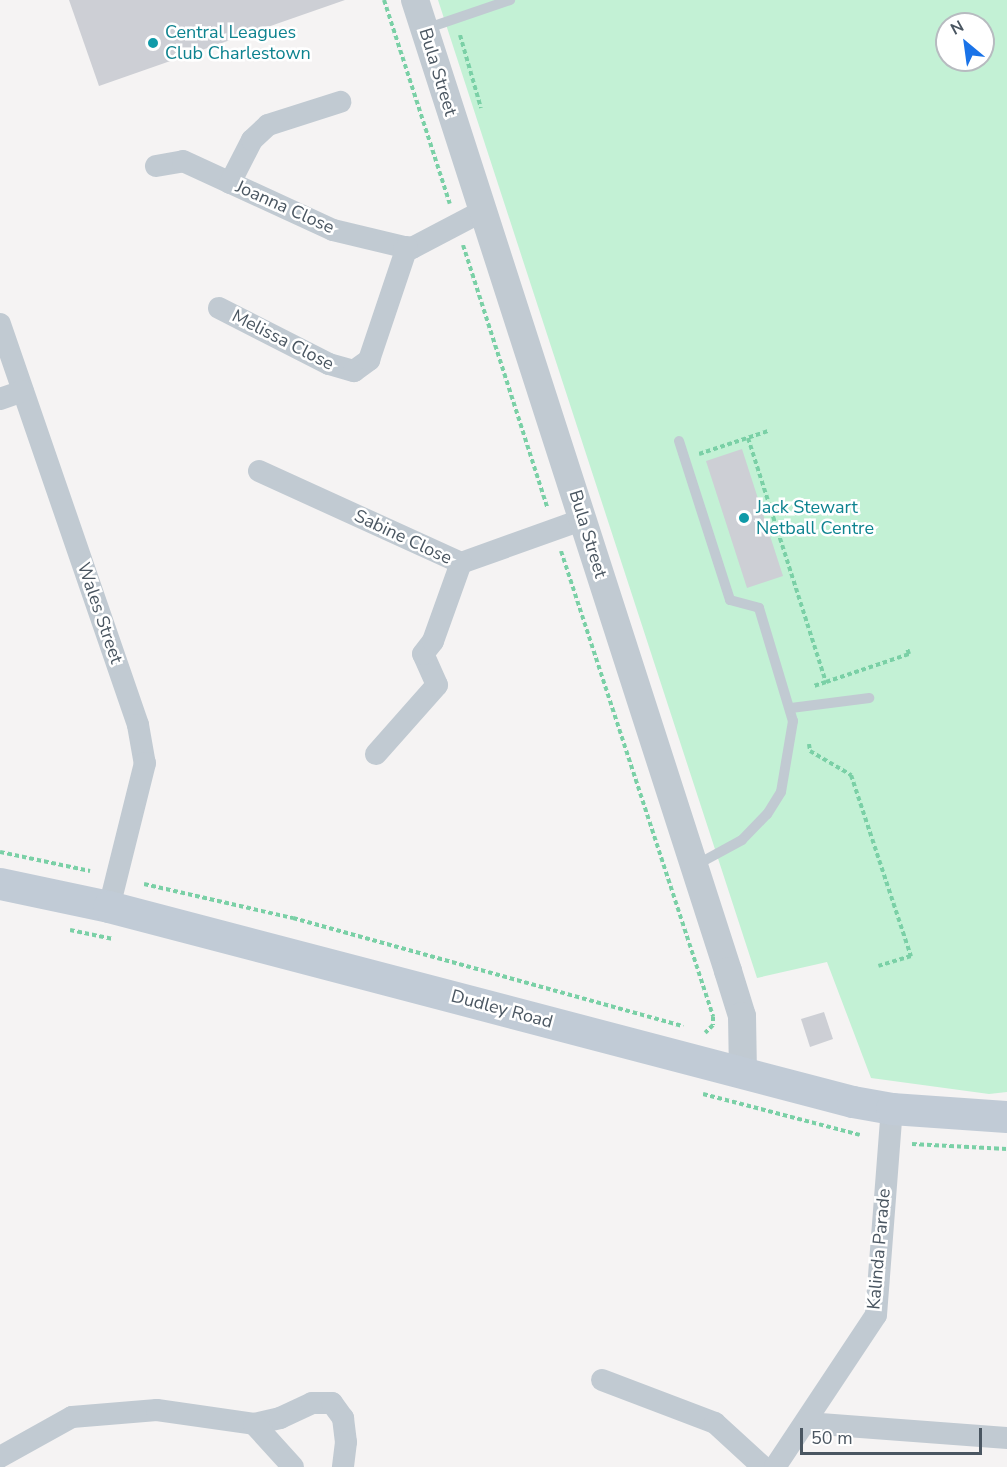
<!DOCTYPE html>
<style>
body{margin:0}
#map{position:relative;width:1007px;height:1467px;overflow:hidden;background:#f5f3f3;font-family:"Nunito Sans",sans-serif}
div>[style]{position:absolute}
.green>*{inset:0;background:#c3f1d5}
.building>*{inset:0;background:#cdcfd5}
.path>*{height:4px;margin-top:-2px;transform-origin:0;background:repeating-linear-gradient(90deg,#7ad0a6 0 4.5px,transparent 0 7.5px)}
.service>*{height:10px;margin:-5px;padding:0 5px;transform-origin:5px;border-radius:5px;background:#c1cad2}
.minor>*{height:22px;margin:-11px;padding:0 11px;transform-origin:11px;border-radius:11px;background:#c1cad2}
.tertiary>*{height:28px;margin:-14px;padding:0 14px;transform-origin:14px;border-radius:14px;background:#c1cad2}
.secondary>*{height:32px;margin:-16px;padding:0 16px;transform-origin:16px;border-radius:16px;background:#c1cbd6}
.dots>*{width:16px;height:16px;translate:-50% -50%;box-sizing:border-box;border:3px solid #fff;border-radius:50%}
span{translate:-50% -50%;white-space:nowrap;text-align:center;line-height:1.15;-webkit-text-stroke:5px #fff;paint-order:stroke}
.culture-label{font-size:18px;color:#0d838f}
.left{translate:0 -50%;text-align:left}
.street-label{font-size:18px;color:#4a5661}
.north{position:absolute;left:935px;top:12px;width:60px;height:60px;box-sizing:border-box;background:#fff;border:2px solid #b7bbc0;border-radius:50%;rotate:331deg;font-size:16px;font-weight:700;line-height:24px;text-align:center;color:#4a5661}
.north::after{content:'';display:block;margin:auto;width:21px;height:27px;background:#1a73e8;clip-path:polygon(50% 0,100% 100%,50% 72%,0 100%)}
.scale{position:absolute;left:800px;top:1428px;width:182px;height:27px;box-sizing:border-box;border:3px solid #4a5661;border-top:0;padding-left:8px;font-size:18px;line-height:21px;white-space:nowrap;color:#4a5661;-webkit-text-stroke:4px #fff;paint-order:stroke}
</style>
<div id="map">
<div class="green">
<div style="clip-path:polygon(evenodd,438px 0,1007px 0,1007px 1092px,989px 1094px,871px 1078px,827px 962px,757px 978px,438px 0,947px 24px,983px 24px,983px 60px,947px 60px,947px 24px)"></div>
</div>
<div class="building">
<div style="clip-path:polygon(69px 0,345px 0,99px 86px)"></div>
<div style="clip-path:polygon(742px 449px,783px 576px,747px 588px,706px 461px)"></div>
<div style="clip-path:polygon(824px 1012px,833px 1039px,810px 1047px,801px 1019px)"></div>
</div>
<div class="path">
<div style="left:384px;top:0;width:214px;rotate:72.1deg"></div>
<div style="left:460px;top:35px;width:76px;rotate:74deg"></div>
<div style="left:463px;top:245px;width:277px;rotate:72.2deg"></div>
<div style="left:748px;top:438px;width:256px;rotate:72.3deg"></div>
<div style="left:826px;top:682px;width:13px;rotate:162deg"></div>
<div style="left:699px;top:454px;width:73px;rotate:-18.4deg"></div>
<div style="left:561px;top:551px;width:490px;rotate:71.9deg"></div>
<div style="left:713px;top:1017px;width:8px;rotate:90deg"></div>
<div style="left:713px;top:1025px;width:11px;rotate:135deg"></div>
<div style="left:826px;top:682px;width:88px;rotate:-18.6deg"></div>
<div style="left:909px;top:654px;width:6px;rotate:-108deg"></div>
<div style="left:809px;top:744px;width:7px;rotate:82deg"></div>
<div style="left:810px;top:751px;width:48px;rotate:30.3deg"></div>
<div style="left:851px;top:775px;width:191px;rotate:71.7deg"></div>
<div style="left:911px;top:956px;width:34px;rotate:163deg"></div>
<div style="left:0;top:852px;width:92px;rotate:11.9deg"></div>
<div style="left:144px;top:884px;width:153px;rotate:12.9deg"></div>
<div style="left:293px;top:918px;width:405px;rotate:15.5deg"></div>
<div style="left:70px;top:930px;width:44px;rotate:11.8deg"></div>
<div style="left:703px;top:1094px;width:162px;rotate:14.6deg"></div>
<div style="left:912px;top:1144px;width:95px;rotate:3deg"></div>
</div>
<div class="service">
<div style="left:425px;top:29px;width:90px;rotate:-18.8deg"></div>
<div style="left:679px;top:441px;width:167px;rotate:72.2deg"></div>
<div style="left:730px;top:600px;width:30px;rotate:15deg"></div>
<div style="left:759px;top:608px;width:118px;rotate:73.3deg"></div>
<div style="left:793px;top:721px;width:72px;rotate:99.6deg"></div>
<div style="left:781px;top:792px;width:26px;rotate:122deg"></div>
<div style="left:767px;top:814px;width:36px;rotate:134deg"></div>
<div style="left:742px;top:840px;width:52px;rotate:151.5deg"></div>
<div style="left:791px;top:708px;width:79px;rotate:-7.3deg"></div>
</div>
<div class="minor">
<div style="left:156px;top:166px;width:27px;rotate:-10deg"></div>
<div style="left:183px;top:161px;width:165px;rotate:24.7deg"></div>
<div style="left:333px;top:230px;width:73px;rotate:13.5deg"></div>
<div style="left:404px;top:247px;width:8px;rotate:7deg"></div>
<div style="left:412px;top:248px;width:78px;rotate:-27.6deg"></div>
<div style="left:230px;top:183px;width:48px;rotate:-62.9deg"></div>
<div style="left:252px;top:140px;width:22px;rotate:-43deg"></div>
<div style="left:268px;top:125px;width:76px;rotate:-17.7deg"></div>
<div style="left:219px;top:308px;width:123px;rotate:27deg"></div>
<div style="left:329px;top:364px;width:26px;rotate:16deg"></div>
<div style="left:354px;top:371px;width:19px;rotate:-36deg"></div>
<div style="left:369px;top:360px;width:119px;rotate:-71.4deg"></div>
<div style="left:0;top:324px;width:424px;rotate:71deg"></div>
<div style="left:138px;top:725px;width:39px;rotate:80deg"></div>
<div style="left:145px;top:763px;width:148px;rotate:104deg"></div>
<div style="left:0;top:399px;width:24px;rotate:-19deg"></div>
<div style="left:259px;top:471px;width:222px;rotate:24.5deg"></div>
<div style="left:461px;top:563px;width:131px;rotate:-19.7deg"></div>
<div style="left:376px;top:754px;width:92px;rotate:-48.5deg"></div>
<div style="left:437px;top:685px;width:34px;rotate:-114deg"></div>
<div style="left:423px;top:654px;width:16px;rotate:-52deg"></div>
<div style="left:433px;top:641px;width:83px;rotate:-70.3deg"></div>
<div style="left:602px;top:1380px;width:121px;rotate:20.8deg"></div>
<div style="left:715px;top:1423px;width:65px;rotate:42.5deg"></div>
<div style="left:807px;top:1423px;width:201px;rotate:4.3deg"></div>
<div style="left:254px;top:1424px;width:27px;rotate:-13deg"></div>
<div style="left:280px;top:1418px;width:35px;rotate:-25deg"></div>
<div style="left:312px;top:1403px;width:20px"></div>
<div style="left:332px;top:1403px;width:19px;rotate:54deg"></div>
<div style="left:343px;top:1418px;width:24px;rotate:83deg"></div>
<div style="left:346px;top:1442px;width:25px;rotate:97deg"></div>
<div style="left:0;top:1457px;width:82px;rotate:-29.1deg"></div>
<div style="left:72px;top:1417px;width:85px;rotate:-4.7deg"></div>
<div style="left:157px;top:1410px;width:98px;rotate:8.2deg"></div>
<div style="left:254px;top:1424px;width:58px;rotate:47.8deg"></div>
<div style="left:775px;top:1467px;width:182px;rotate:-56.4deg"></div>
<div style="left:876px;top:1315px;width:207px;rotate:-85.6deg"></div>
</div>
<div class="tertiary">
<div style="left:415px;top:0;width:1020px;rotate:72.13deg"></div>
<div style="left:728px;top:971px;width:47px;rotate:72.7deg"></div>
<div style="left:742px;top:1016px;width:56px;rotate:89deg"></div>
</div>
<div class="secondary">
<div style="left:0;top:884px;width:111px;rotate:11.9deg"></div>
<div style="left:109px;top:907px;width:769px;rotate:14.69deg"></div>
<div style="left:853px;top:1102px;width:40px;rotate:10deg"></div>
<div style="left:892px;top:1109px;width:115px;rotate:4deg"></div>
</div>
<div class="dots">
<div style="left:153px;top:43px;background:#0f9aa8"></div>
<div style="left:744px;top:518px;background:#0f9aa8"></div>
</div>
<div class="culture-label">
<span class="left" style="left:165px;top:43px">Central Leagues<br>Club Charlestown</span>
<span class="left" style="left:756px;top:518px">Jack Stewart<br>Netball Centre</span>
</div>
<div class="street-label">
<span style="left:438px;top:72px;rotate:73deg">Bula Street</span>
<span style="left:285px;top:207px;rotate:24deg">Joanna Close</span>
<span style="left:283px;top:340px;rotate:27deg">Melissa Close</span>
<span style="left:588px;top:534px;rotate:73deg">Bula Street</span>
<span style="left:403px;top:537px;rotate:25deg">Sabine Close</span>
<span style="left:100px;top:613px;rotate:71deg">Wales Street</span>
<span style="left:502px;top:1009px;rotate:15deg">Dudley Road</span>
<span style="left:879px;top:1249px;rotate:-85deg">Kalinda Parade</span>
</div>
<div class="north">N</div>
<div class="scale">50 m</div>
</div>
